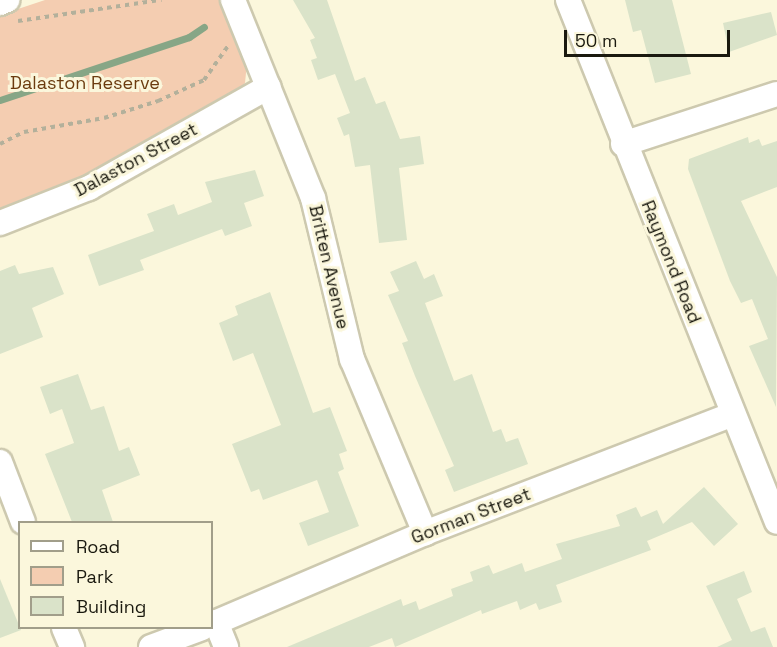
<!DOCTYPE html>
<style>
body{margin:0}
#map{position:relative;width:777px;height:647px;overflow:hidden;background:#fbf7dc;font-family:"Space Grotesk",sans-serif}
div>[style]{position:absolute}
.green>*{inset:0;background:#f4cdb1}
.stream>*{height:7px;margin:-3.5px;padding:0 3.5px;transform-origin:3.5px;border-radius:3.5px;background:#87a686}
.building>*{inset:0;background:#dae3c9}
.path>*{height:4px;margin-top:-2px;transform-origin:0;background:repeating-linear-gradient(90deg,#b3b09b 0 4.5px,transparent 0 9px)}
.roads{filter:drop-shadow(2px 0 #cdc9af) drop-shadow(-2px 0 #cdc9af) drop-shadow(0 2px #cdc9af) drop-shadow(0 -2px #cdc9af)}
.minor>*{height:24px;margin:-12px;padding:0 12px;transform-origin:12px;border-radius:12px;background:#fff}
span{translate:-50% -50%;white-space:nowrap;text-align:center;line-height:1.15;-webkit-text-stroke:6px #fbf7dc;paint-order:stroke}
.park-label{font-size:18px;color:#6b3b0e}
.street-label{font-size:18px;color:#1a190f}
.legend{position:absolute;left:18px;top:521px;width:195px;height:108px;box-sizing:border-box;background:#fbf7dc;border:2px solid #a19e8a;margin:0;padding:8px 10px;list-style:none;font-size:18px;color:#1a190f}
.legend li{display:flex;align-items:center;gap:12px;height:30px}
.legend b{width:30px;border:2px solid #a19e8a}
.scale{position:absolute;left:564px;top:30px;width:166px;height:27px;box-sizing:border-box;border:3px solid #1a190f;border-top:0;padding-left:8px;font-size:18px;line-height:21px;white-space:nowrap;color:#1a190f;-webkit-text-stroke:4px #fbf7dc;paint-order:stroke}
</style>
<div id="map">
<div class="green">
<div style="clip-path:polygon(45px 0,221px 0,247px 63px,245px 83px,239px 92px,94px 175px,0 213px,0 15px)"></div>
</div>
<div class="stream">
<div style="left:0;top:100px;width:199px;rotate:-18.4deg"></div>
<div style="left:189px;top:37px;width:18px;rotate:-34deg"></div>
</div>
<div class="building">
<div style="clip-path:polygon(293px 0,327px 0,355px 81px,365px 77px,376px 104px,385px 101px,400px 139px,420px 136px,424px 164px,399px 168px,407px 240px,379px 243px,370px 165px,355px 167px,349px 134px,344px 136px,337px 118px,350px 113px,335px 74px,318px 80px,311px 60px,317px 58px,310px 40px,315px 38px)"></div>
<div style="clip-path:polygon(625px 0,672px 0,691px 74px,655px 83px,641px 30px,633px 32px)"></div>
<div style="clip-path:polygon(771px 12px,777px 35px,729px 52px,723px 23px)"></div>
<div style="clip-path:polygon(748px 137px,749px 143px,759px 139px,762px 146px,777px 141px,777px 187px,741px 201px,777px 277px,776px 407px,749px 346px,768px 339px,752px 299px,741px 303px,730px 281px,688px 169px,689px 159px)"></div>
<div style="clip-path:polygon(255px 170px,264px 196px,244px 203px,252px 226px,225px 236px,222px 229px,140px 260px,144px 270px,99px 286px,88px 255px,154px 231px,147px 214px,174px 204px,178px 215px,212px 202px,205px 182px)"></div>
<div style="clip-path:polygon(416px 261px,424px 279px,434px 274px,443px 296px,425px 303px,454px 381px,472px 374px,493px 432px,501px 429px,506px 442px,518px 438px,528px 464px,454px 492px,445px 470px,454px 466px,415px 376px,402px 343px,408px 341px,388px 295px,399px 291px,390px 272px)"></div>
<div style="clip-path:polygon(15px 265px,19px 274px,53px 267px,64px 294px,32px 308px,43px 337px,0 354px,0 271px)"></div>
<div style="clip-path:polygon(270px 292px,313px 413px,330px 407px,337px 425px,347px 451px,339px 454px,344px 469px,338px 472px,359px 526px,308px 546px,299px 523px,329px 512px,317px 480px,263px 500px,259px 489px,251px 492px,232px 444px,281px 425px,253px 353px,233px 361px,219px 323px,238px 315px,235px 306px)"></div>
<div style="clip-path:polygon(78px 374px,91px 410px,104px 406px,119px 451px,129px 447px,140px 475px,102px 490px,113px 522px,72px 522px,45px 454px,74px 443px,62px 409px,50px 414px,40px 387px)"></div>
<div style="clip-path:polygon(704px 487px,738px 524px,714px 546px,692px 522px,647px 541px,651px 550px,556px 585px,562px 602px,539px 610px,536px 603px,520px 610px,517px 601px,482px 614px,481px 610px,395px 647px,392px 638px,369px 647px,287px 647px,401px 599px,403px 606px,416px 601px,419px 610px,453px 596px,451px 589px,473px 581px,470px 572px,489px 565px,493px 574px,522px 563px,525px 572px,562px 559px,556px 544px,620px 526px,616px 515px,636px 507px,641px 517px,657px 510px,663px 524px)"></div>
<div style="clip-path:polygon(744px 571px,752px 592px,737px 599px,751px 632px,765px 627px,773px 647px,717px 647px,732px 640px,706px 586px)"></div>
<div style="clip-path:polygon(0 579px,21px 630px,0 638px)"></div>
</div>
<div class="path">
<div style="left:18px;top:21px;width:145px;rotate:-8.4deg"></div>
<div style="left:0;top:144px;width:27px;rotate:-27deg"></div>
<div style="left:24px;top:132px;width:81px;rotate:-9.9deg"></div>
<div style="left:104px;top:118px;width:57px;rotate:-17.5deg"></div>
<div style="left:158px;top:101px;width:51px;rotate:-24.5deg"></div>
<div style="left:204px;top:80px;width:42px;rotate:-54.8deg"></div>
</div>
<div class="roads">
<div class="minor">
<div style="left:233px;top:0;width:214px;rotate:68deg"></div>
<div style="left:313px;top:198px;width:166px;rotate:76.4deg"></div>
<div style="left:352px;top:359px;width:189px;rotate:67.2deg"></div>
<div style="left:568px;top:0;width:562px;rotate:68.18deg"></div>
<div style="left:0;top:3px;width:8px;rotate:-23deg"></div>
<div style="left:623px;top:144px;width:162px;rotate:-18deg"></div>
<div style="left:0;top:223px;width:96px;rotate:-21.5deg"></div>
<div style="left:89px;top:188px;width:206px;rotate:-29.4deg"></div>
<div style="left:0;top:462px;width:64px;rotate:69deg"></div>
<div style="left:216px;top:622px;width:27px;rotate:68deg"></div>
<div style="left:212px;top:624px;width:232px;rotate:-23.1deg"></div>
<div style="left:425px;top:533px;width:330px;rotate:-21.1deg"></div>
<div style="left:64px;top:628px;width:21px;rotate:67deg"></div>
<div style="left:151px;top:647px;width:54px;rotate:-20.4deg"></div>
</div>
</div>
<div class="park-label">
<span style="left:85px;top:83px">Dalaston Reserve</span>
</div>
<div class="street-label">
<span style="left:136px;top:160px;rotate:-28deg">Dalaston Street</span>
<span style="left:671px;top:262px;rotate:68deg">Raymond Road</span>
<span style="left:329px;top:267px;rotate:77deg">Britten Avenue</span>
<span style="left:471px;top:516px;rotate:-21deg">Gorman Street</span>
</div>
<ul class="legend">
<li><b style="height:8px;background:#fff"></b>Road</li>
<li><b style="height:16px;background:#f4cdb1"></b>Park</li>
<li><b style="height:16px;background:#dae3c9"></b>Building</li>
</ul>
<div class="scale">50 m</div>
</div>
